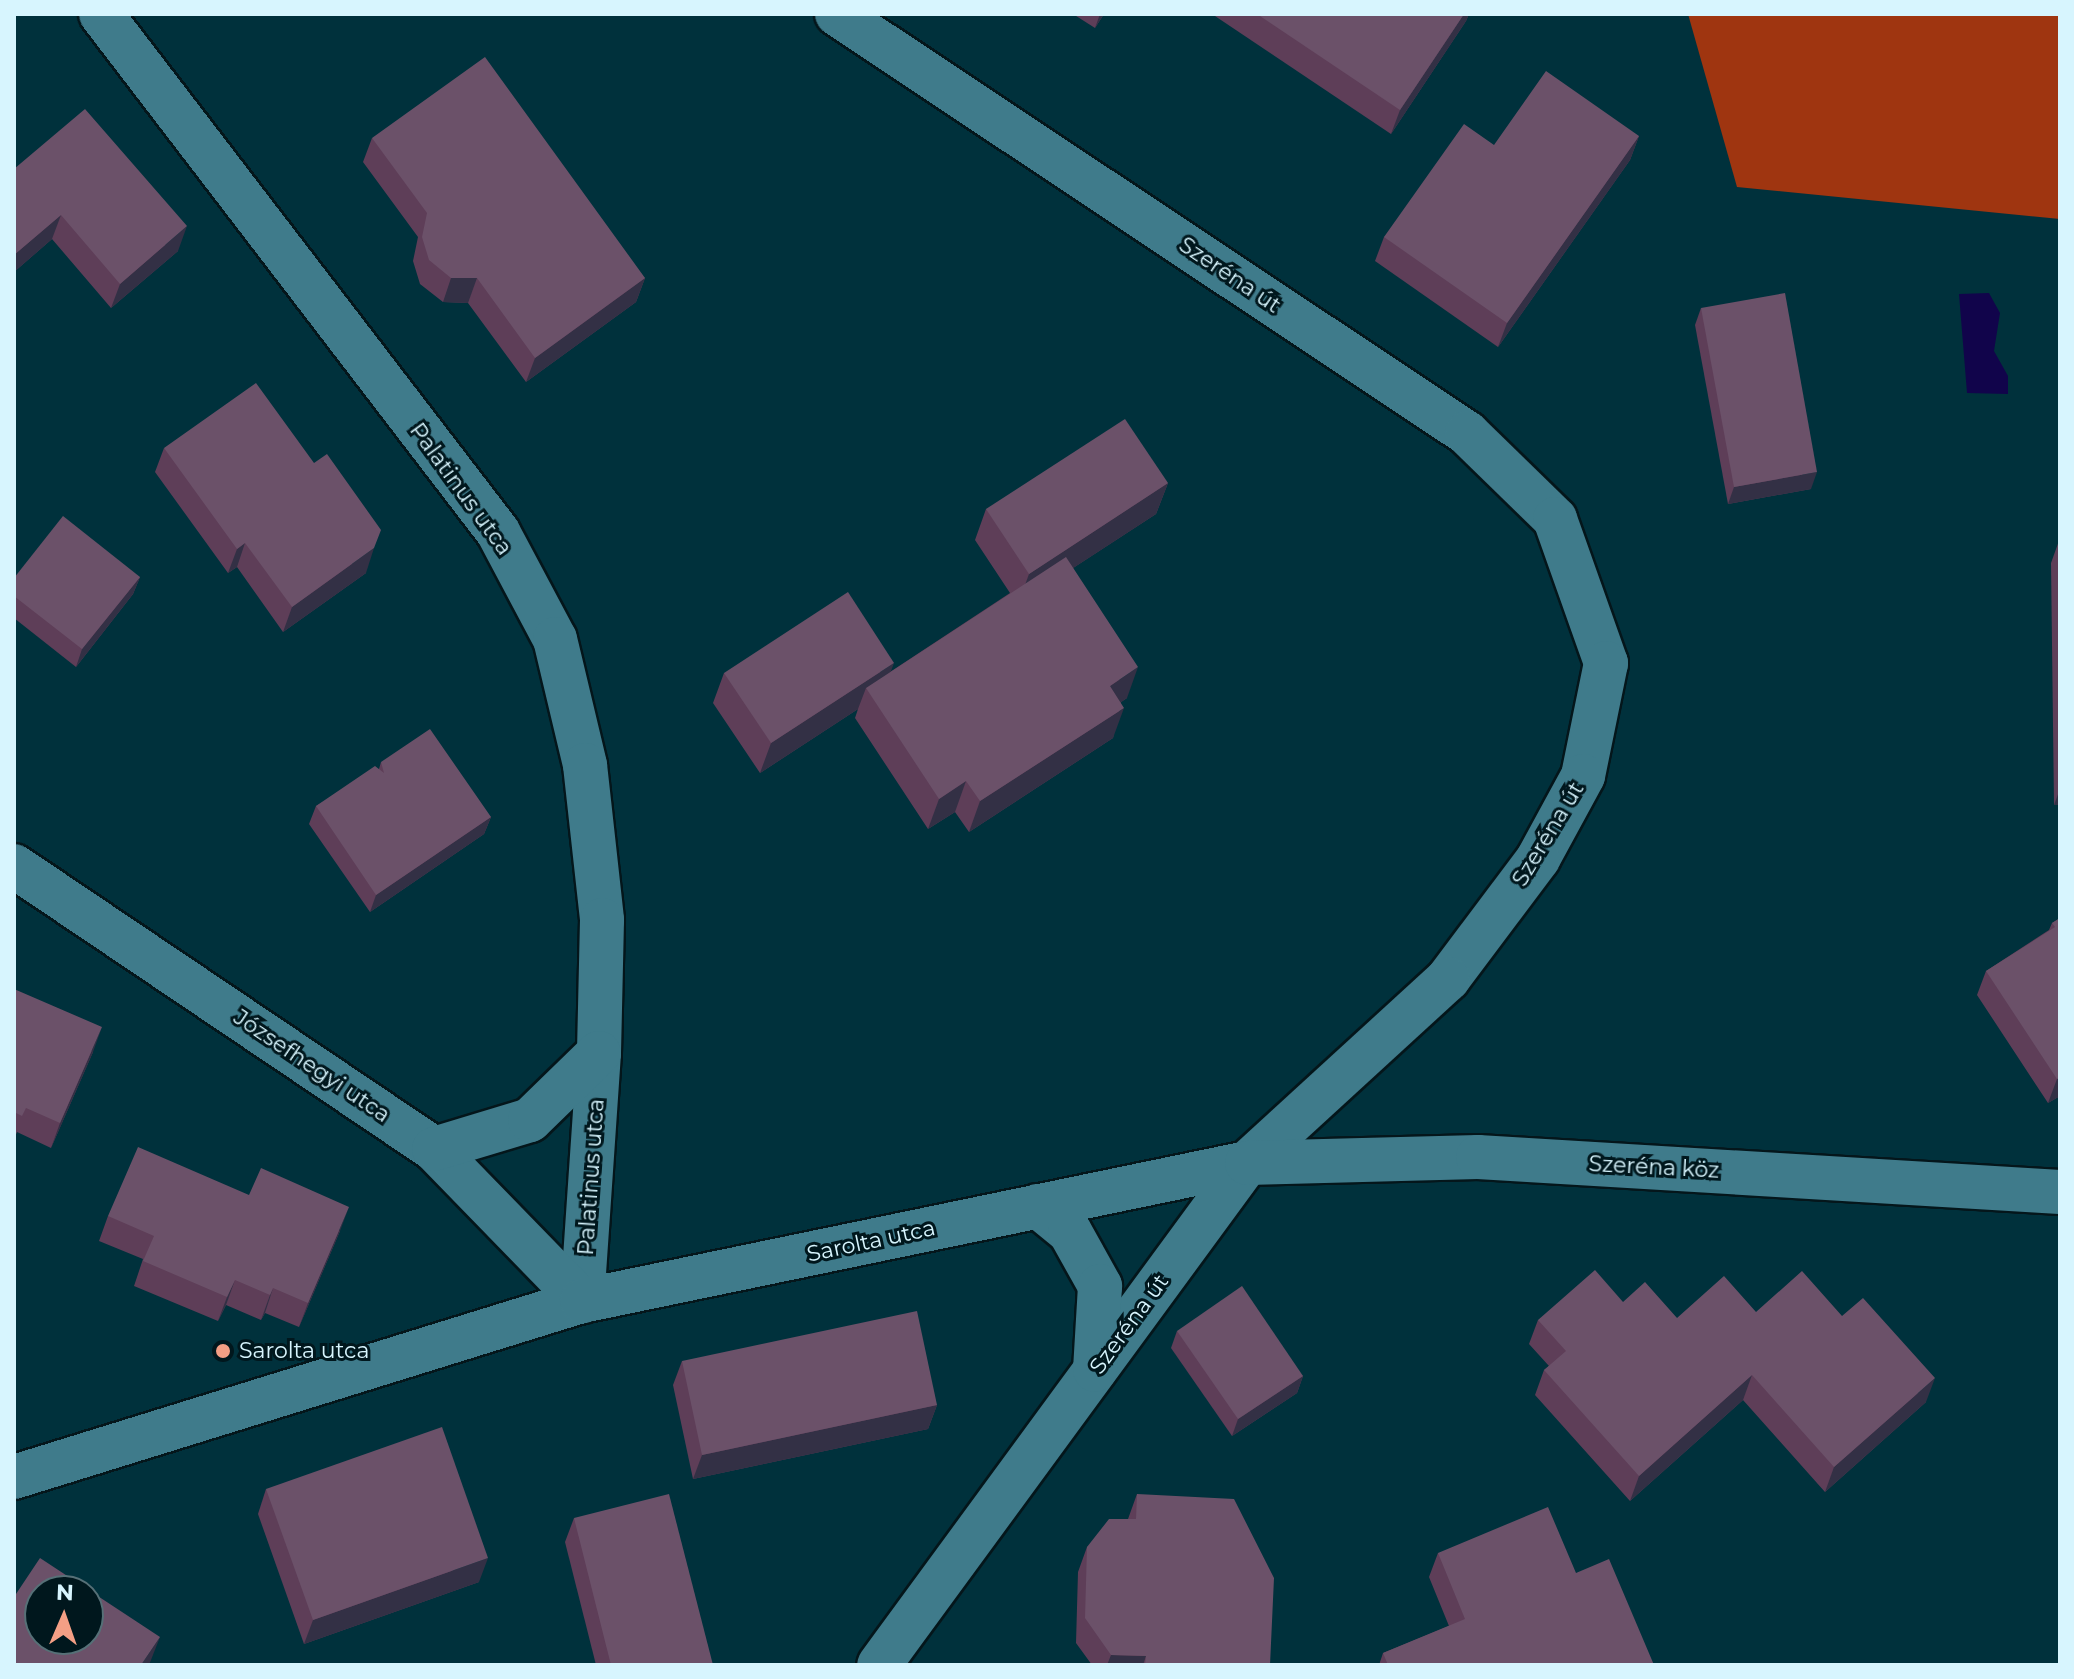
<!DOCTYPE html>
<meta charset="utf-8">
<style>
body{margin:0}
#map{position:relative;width:2074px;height:1679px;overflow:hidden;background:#00313c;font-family:Montserrat,sans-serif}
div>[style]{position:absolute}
.forest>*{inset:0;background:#9f3510}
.water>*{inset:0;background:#11044b}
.roads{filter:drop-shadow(2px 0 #04161b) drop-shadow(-2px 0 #04161b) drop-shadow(0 2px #04161b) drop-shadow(0 -2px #04161b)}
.minor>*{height:44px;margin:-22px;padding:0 22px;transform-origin:22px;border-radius:22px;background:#3f7b8b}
.wall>*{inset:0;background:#5e3e58}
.shaded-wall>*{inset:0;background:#333045}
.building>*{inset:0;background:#6b5169}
.dots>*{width:22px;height:22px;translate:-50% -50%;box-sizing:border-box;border:4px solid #00171d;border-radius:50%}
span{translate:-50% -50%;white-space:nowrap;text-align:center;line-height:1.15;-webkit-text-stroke:6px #00171d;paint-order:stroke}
.street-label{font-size:22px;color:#d7f5fe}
.poi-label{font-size:22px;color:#d7f5fe}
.left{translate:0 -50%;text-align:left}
.frame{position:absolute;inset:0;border:16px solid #d7f5fe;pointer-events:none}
.north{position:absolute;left:24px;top:1575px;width:80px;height:80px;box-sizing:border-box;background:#00171d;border:2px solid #567077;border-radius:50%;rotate:2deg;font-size:22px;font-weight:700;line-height:32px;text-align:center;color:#d7f5fe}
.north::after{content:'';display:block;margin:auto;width:28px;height:36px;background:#f39f85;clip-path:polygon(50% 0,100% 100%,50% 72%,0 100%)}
</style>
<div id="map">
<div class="forest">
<div style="clip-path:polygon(1688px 14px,2060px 14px,2060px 219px,1737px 187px)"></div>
</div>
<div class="water">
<div style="clip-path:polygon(1989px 293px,2000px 313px,1994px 351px,2008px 376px,2008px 394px,1967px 393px,1959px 294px)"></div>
</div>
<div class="roads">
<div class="minor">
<div style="left:101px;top:14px;width:653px;rotate:52.53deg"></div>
<div style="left:498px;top:532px;width:121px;rotate:62deg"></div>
<div style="left:555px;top:639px;width:130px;rotate:76.6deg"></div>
<div style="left:585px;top:765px;width:156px;rotate:83.7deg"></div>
<div style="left:602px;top:920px;width:133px;rotate:91.3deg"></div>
<div style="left:599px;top:1053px;width:249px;rotate:93.9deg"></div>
<div style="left:837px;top:14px;width:757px;rotate:33.63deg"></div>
<div style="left:1467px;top:433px;width:123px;rotate:44.3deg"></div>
<div style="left:1555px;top:519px;width:153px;rotate:70.5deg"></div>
<div style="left:1606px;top:663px;width:115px;rotate:101.5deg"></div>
<div style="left:1583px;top:776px;width:94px;rotate:118.5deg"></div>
<div style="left:1538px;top:859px;width:150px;rotate:126.9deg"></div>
<div style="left:1448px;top:979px;width:273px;rotate:137.5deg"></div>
<div style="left:1247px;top:1163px;width:622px;rotate:126.24deg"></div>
<div style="left:14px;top:866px;width:506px;rotate:33.97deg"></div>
<div style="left:434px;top:1149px;width:212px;rotate:45.8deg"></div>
<div style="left:434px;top:1149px;width:100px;rotate:-16.8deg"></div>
<div style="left:530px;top:1120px;width:96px;rotate:-44.2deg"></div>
<div style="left:1038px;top:1206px;width:41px;rotate:39.1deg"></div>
<div style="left:1070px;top:1232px;width:62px;rotate:60.9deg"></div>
<div style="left:1100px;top:1286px;width:84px;rotate:93.4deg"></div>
<div style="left:14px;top:1477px;width:595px;rotate:-17.22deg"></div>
<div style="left:582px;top:1301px;width:679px;rotate:-11.72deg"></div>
<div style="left:1247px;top:1163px;width:231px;rotate:-1.5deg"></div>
<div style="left:1478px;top:1157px;width:583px;rotate:3.44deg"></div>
</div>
</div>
<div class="wall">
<div style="clip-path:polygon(1073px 14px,1104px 14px,1095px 28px)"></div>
<div style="clip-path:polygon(1212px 14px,1469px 14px,1466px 21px,1391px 134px)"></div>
<div style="clip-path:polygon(1639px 136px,1630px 160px,1498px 347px,1375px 261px,1384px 237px)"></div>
<div style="clip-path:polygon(372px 138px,645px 278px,636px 302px,526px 382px,468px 303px,443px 302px,420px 284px,413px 261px,418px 237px,363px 162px)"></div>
<div style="clip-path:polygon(14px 169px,178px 251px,111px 308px,52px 239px,14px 272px)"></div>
<div style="clip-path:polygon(1701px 308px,1811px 489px,1728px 504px,1695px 325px)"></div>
<div style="clip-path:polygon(164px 448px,366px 573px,283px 632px,237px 567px,228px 573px,155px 472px)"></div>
<div style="clip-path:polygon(1168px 483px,1156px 514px,1073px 568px,1127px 698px,1121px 702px,1113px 738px,969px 832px,955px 812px,928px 829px,855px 718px,858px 709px,760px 773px,713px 703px,724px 673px,890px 672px,1010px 593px,975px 540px,986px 509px)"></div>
<div style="clip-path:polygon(2060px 538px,2060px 805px,2054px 805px,2051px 563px)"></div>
<div style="clip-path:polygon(140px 577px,133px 594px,76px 667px,14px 618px,14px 578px)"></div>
<div style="clip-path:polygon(381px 762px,491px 817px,484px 834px,370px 912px,309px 824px,316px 806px,379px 769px)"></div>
<div style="clip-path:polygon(2060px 918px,2060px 1096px,2048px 1103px,1977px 995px,1986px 971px,2049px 930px,2052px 923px)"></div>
<div style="clip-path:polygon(14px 989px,93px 1052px,51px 1148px,17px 1132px,14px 1139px)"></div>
<div style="clip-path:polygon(249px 1195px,340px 1231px,299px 1327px,265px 1313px,261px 1320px,226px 1305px,218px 1321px,134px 1286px,143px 1259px,99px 1241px,108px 1216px)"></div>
<div style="clip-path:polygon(1623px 1302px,1677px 1318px,1756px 1312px,1842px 1316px,1926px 1402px,1825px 1492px,1743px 1400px,1630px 1501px,1535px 1395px,1544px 1370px,1549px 1366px,1529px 1344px,1538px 1320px)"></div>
<div style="clip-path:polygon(1177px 1331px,1303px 1376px,1297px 1393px,1232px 1436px,1171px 1348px)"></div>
<div style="clip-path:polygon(682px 1361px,937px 1405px,928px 1429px,693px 1479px,673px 1385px)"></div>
<div style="clip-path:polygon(266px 1489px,479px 1582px,304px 1644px,258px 1514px)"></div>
<div style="clip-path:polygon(1137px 1494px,1270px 1665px,1092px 1665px,1076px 1643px,1078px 1572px,1087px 1547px,1128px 1519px)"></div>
<div style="clip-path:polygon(574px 1518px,713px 1665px,596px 1665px,565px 1542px)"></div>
<div style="clip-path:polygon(1438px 1553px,1576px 1573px,1654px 1665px,1379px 1665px,1383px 1653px,1449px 1626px,1429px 1577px)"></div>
</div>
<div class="shaded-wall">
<div style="clip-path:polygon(1100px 14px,1104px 14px,1095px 28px)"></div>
<div style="clip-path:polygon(1464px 14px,1469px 14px,1466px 21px,1391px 134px,1400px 110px)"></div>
<div style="clip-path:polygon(1639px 136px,1630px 160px,1498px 347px,1507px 323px)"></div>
<div style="clip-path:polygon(61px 215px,52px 239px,14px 272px,14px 255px)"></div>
<div style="clip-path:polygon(187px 226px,178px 251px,111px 308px,120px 284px)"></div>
<div style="clip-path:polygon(451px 278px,477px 278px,468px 303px,443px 302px)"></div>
<div style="clip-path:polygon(645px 278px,636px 302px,526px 382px,535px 358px)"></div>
<div style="clip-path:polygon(1817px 472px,1811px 489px,1728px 504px,1734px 487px)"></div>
<div style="clip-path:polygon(1168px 483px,1156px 514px,1018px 604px,1029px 574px)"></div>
<div style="clip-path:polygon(245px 543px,237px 567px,228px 573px,237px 549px)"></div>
<div style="clip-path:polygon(374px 548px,366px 573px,283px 632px,292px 607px)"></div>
<div style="clip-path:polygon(140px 577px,133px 594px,76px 667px,82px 649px)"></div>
<div style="clip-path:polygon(894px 663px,883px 693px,866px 688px,858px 709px,760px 773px,771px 743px)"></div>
<div style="clip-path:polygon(1138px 667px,1127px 698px,1099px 717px,1110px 686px)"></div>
<div style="clip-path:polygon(1124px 708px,1113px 738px,969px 832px,980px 801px)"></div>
<div style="clip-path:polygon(966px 781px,955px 812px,928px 829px,939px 799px)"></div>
<div style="clip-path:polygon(2060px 789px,2060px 805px,2054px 805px)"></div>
<div style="clip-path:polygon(491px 817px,484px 834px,370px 912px,376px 895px)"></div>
<div style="clip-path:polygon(102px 1027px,93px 1052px,51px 1148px,60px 1123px)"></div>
<div style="clip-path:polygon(2060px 1077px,2060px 1096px,2048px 1103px,2057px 1079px)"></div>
<div style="clip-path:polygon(349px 1207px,340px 1231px,299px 1327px,308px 1303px)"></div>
<div style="clip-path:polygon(235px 1280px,226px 1305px,218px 1321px,227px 1297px)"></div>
<div style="clip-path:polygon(273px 1288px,265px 1313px,261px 1320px,270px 1295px)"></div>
<div style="clip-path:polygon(1752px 1375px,1743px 1400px,1630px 1501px,1639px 1476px)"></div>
<div style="clip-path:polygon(1303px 1376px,1297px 1393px,1232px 1436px,1238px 1419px)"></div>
<div style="clip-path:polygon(1935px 1378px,1926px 1402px,1825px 1492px,1834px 1467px)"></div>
<div style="clip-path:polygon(937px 1405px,928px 1429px,693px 1479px,702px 1455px)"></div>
<div style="clip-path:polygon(488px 1558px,479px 1582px,304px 1644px,313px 1620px)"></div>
<div style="clip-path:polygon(160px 1637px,149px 1665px,141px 1665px)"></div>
<div style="clip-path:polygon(1111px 1655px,1146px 1656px,1143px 1665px,1107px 1665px)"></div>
</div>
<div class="building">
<div style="clip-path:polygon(1257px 14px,1464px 14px,1400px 110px)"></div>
<div style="clip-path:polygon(485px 57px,645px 278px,535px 358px,477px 278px,451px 278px,429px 260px,422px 237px,427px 213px,372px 138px)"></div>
<div style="clip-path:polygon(1546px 71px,1639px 136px,1507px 323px,1384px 237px,1464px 124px,1494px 145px)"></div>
<div style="clip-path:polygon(85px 109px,187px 226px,120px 284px,61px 215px,14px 255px,14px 169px)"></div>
<div style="clip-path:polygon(1785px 293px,1817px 472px,1734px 487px,1701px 308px)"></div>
<div style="clip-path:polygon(256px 383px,314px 463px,327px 454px,381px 530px,374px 548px,292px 607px,245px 543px,237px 549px,164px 448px)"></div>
<div style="clip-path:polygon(1125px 419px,1168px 483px,1029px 574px,986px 509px)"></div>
<div style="clip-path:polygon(63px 516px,140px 577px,82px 649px,14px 596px,14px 578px)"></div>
<div style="clip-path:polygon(1066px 557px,1138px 667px,1110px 686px,1124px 708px,980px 801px,966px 781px,939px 799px,866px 688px)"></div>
<div style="clip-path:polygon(848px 592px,894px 663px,771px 743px,724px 673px)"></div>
<div style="clip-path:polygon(430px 729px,491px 817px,376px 895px,316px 806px,375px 766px,384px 773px,381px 762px)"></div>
<div style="clip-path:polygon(2060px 918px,2060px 1077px,2057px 1079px,1986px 971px,2055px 927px,2052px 923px)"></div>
<div style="clip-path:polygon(14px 989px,102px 1027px,60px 1123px,26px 1108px,22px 1116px,14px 1112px)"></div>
<div style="clip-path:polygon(138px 1147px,249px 1195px,261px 1168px,349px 1207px,308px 1303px,273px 1288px,270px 1295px,235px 1280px,227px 1297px,143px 1261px,154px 1236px,108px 1216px)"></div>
<div style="clip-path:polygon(1595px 1270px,1623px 1302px,1645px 1282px,1677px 1318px,1724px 1276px,1756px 1312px,1802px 1271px,1842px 1316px,1863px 1298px,1935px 1378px,1834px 1467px,1752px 1375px,1639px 1476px,1544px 1370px,1566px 1351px,1538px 1320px)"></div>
<div style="clip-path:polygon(1242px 1286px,1303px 1376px,1238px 1419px,1177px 1331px)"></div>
<div style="clip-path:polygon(917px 1311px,937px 1405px,702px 1455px,682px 1361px)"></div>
<div style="clip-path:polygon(442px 1427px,488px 1558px,313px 1620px,266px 1489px)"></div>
<div style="clip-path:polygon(669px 1494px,713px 1665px,611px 1665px,574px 1518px)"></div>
<div style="clip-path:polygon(1137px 1494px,1234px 1499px,1274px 1578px,1270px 1665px,1145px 1665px,1146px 1656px,1111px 1655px,1085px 1618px,1087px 1547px,1109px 1519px,1136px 1519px)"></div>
<div style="clip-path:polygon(1548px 1507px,1576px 1573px,1609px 1559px,1654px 1665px,1388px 1665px,1383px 1653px,1465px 1619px,1438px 1553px)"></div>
<div style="clip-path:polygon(evenodd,40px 1558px,160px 1637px,141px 1665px,14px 1665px,14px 1597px,40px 1558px,40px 1591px,88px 1591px,88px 1639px,40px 1639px,40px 1591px)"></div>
</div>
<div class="dots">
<div style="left:223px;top:1351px;background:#f39f85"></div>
</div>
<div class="street-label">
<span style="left:1230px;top:275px;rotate:34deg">Szeréna út</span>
<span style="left:461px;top:489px;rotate:54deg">Palatinus utca</span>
<span style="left:1548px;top:834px;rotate:-59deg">Szeréna út</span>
<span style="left:312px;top:1066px;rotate:34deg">Józsefhegyi utca</span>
<span style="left:1654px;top:1167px;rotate:3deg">Szeréna köz</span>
<span style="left:591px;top:1177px;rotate:-86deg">Palatinus utca</span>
<span style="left:871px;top:1241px;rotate:-12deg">Sarolta utca</span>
<span style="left:1129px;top:1324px;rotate:-54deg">Szeréna út</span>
</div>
<div class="poi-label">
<span class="left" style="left:239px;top:1351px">Sarolta utca</span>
</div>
<div class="frame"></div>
<div class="north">N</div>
</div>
